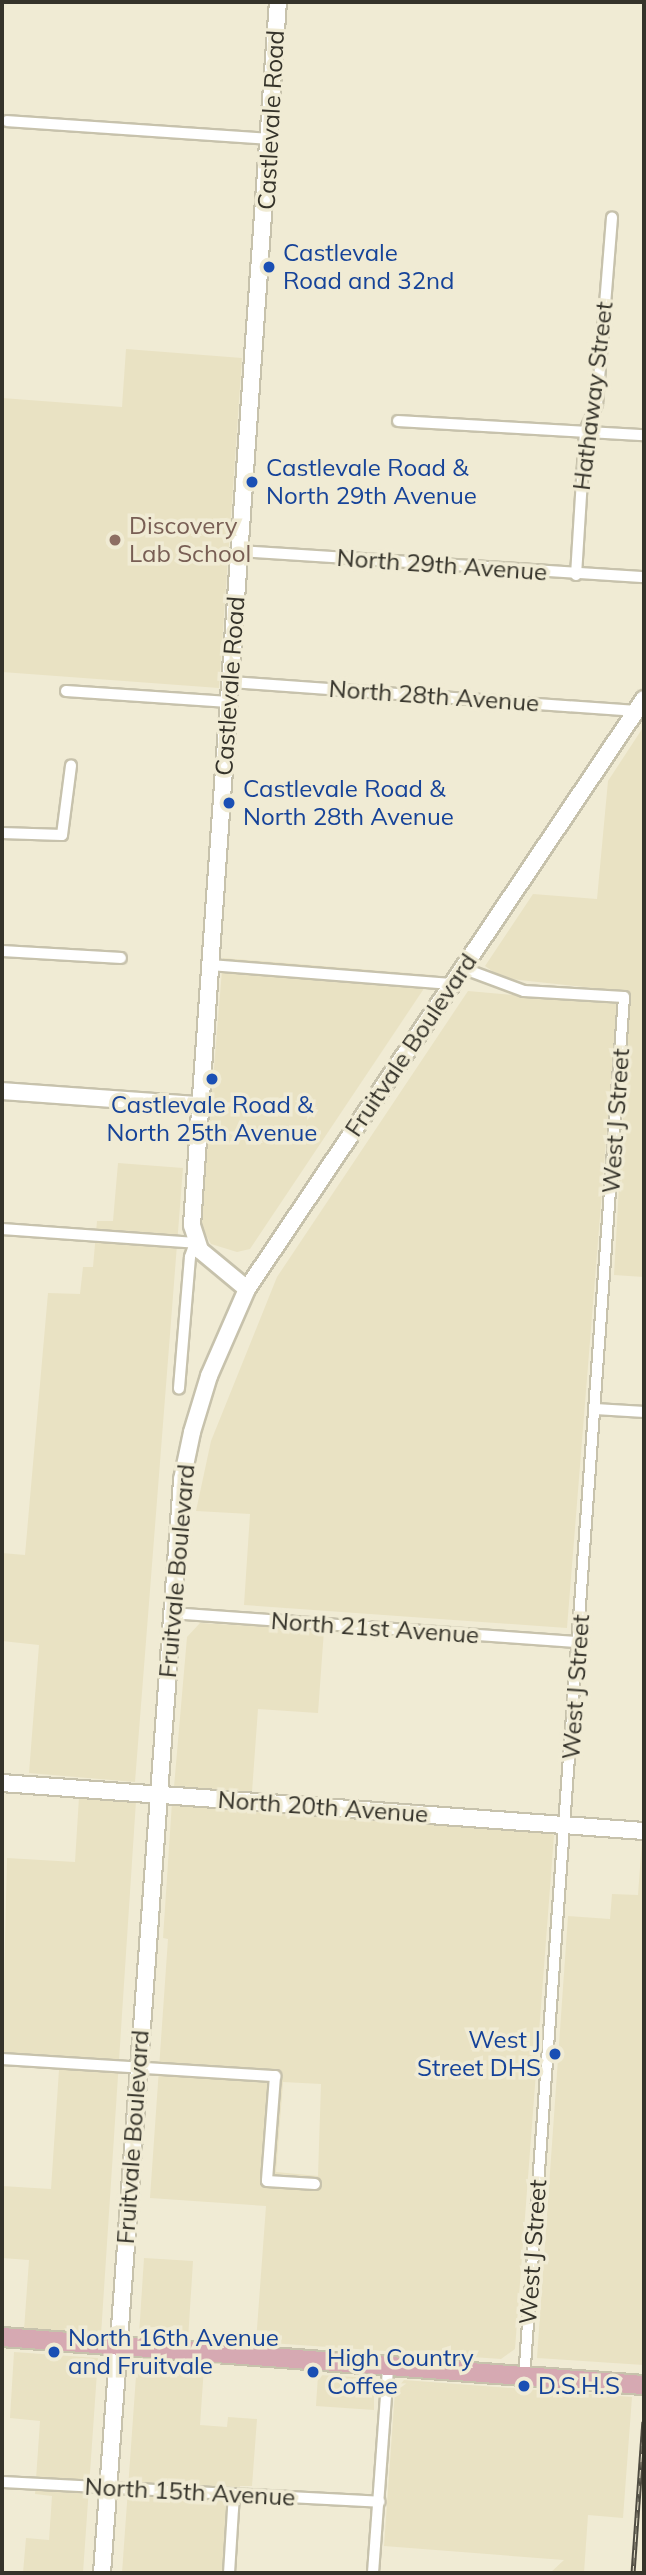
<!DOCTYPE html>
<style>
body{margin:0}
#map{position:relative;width:646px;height:2575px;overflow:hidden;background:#f0ebd4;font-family:Mulish,sans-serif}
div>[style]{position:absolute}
.built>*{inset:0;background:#e9e2c3}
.roads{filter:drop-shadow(2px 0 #c7c2ac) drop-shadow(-2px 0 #c7c2ac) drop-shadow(0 2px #c7c2ac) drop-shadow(0 -2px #c7c2ac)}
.street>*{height:10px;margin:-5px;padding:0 5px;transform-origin:5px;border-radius:5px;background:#fff}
.secondary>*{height:16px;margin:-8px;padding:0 8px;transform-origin:8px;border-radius:8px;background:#fff}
.primary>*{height:18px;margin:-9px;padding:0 9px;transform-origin:9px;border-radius:9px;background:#d6a9b2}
.rail>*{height:5px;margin-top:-2.5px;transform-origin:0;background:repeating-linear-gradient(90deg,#f0ebd4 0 8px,#4f4c41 0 16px);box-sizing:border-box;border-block:2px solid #4f4c41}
.dots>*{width:19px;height:19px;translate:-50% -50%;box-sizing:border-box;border:4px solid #f0ebd4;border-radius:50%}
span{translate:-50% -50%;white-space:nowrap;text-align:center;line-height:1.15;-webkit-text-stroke:7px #f0ebd4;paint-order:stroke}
.street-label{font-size:24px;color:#35332a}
.transit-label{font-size:24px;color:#164399}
.left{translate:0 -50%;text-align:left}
.right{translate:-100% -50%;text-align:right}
.education-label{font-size:24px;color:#785e54}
.frame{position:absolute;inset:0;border:4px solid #35332a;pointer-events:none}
</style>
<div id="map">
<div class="built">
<div style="clip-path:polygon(126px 349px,242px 358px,219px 688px,2px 672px,2px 398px,122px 407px)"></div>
<div style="clip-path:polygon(644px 726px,644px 1277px,614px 1275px,630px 992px,502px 978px,485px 966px,533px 894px,597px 899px,608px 781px)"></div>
<div style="clip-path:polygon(223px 958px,433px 975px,250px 1249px,237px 1252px,211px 1244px,201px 1226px)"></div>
<div style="clip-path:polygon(468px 991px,617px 1004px,567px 1628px,244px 1605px,250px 1514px,196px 1511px,211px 1441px,277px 1277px)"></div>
<div style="clip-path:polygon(118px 1163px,183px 1168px,135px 1782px,29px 1773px,39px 1645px,2px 1641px,2px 1553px,25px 1555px,48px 1293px,80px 1294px,83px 1267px,93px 1267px,97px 1221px,113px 1221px)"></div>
<div style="clip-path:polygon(200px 1623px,324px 1630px,318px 1713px,258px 1709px,252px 1792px,174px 1787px,187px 1637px)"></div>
<div style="clip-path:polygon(79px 1797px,136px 1801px,101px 2335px,24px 2330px,29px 2260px,2px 2258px,2px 2186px,51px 2189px,59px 2070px,2px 2065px,7px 1858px,75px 1862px)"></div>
<div style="clip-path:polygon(evenodd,172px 1802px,546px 1830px,554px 1835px,515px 2349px,501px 2359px,256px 2342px,266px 2206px,150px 2198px,168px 1939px,163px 1938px,172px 1802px,283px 2082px,321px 2084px,318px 2176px,276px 2172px,283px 2082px)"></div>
<div style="clip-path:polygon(642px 1840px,644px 2365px,537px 2358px,568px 1916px,610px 1919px,612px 1894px,638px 1895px)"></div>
<div style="clip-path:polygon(144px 2258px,193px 2261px,188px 2340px,139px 2335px)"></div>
<div style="clip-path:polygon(14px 2352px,98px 2358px,83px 2573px,23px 2573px,26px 2538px,49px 2540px,52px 2496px,35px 2494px,40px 2421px,10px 2418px)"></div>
<div style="clip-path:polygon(137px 2362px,204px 2367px,200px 2425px,227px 2427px,228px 2417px,257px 2419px,252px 2486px,240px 2486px,234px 2573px,122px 2573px)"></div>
<div style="clip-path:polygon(318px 2375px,374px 2378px,374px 2410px,316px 2406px)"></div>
<div style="clip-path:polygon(404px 2380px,632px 2397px,623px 2518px,588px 2515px,584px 2573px,550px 2573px,564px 2560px,384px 2546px,395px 2391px)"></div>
</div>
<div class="roads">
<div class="street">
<div style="left:7px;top:121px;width:263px;rotate:3.9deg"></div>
<div style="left:398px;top:421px;width:246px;rotate:3.3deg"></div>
<div style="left:240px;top:551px;width:405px;rotate:3.7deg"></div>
<div style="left:576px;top:575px;width:144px;rotate:-86.4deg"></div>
<div style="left:585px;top:431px;width:30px;rotate:-66deg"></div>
<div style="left:597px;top:404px;width:187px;rotate:-85.4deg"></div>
<div style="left:231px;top:682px;width:407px;rotate:4.1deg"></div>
<div style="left:66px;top:691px;width:163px;rotate:3.9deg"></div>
<div style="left:2px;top:833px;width:60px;rotate:1.9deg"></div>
<div style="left:62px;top:835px;width:70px;rotate:-82.6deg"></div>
<div style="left:2px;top:951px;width:119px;rotate:3.4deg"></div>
<div style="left:210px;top:965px;width:242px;rotate:4.5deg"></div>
<div style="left:462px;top:968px;width:66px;rotate:20.4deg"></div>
<div style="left:524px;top:991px;width:100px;rotate:3.4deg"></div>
<div style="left:624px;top:997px;width:1384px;rotate:94.14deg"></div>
<div style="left:2px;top:1229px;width:194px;rotate:4.1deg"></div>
<div style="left:195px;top:1243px;width:15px;rotate:110deg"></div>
<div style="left:190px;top:1257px;width:132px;rotate:94.8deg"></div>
<div style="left:596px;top:1409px;width:48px;rotate:3.6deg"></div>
<div style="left:172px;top:1613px;width:407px;rotate:4.1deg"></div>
<div style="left:2px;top:2059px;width:274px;rotate:3.6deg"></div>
<div style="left:275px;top:2076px;width:105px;rotate:94.4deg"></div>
<div style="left:267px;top:2181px;width:48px;rotate:3.6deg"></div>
<div style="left:2px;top:2482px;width:378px;rotate:3deg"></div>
<div style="left:229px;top:2573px;width:79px;rotate:-86.4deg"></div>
<div style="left:373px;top:2573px;width:206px;rotate:-85.8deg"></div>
</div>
<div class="secondary">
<div style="left:2px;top:1091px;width:197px;rotate:4.1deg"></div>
<div style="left:247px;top:1289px;width:61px;rotate:-140.3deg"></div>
<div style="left:200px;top:1250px;width:26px;rotate:-108deg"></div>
<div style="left:192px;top:1225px;width:1226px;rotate:-85.98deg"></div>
<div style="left:2px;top:1783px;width:644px;rotate:4.28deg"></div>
<div style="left:102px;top:2573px;width:1096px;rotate:-85.81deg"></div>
<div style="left:182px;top:1480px;width:49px;rotate:-78.2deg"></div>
<div style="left:192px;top:1432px;width:59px;rotate:-73.1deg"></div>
<div style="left:209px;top:1376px;width:95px;rotate:-66.4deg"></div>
<div style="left:247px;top:1289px;width:711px;rotate:-56.06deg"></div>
</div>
<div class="primary">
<div style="left:2px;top:2337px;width:644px;rotate:4.28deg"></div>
</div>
</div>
<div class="rail">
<div style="left:633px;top:2573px;width:152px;rotate:-85.9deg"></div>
</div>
<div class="dots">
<div style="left:269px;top:267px;background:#1a4fb4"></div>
<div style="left:252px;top:482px;background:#1a4fb4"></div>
<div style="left:115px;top:540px;background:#8d6e63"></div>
<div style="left:229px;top:803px;background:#1a4fb4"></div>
<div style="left:212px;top:1079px;background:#1a4fb4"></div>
<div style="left:555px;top:2054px;background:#1a4fb4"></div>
<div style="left:54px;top:2352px;background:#1a4fb4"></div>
<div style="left:313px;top:2372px;background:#1a4fb4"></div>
<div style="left:524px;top:2386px;background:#1a4fb4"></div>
</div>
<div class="street-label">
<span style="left:271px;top:120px;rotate:-87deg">Castlevale Road</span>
<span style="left:593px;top:396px;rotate:-83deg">Hathaway Street</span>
<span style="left:442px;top:565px;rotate:4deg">North 29th Avenue</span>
<span style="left:230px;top:686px;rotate:-86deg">Castlevale Road</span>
<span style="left:434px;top:696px;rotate:4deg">North 28th Avenue</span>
<span style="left:411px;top:1045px;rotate:-56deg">Fruitvale Boulevard</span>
<span style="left:616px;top:1121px;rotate:-86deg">West J Street</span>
<span style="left:177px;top:1571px;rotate:-85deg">Fruitvale Boulevard</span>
<span style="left:375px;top:1628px;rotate:4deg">North 21st Avenue</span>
<span style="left:576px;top:1687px;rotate:-86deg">West J Street</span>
<span style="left:323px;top:1807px;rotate:4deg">North 20th Avenue</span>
<span style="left:133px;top:2137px;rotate:-86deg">Fruitvale Boulevard</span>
<span style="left:533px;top:2252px;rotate:-86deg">West J Street</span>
<span style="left:190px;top:2492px;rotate:3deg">North 15th Avenue</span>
</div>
<div class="transit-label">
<span class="left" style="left:283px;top:267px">Castlevale<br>Road and 32nd</span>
<span class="left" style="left:266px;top:482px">Castlevale Road &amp;<br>North 29th Avenue</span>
<span class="left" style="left:243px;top:803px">Castlevale Road &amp;<br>North 28th Avenue</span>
<span style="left:212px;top:1119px">Castlevale Road &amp;<br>North 25th Avenue</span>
<span class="right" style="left:541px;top:2054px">West J<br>Street DHS</span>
<span class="left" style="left:68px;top:2352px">North 16th Avenue<br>and Fruitvale</span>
<span class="left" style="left:327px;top:2372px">High Country<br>Coffee</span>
<span class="left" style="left:538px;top:2386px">D.S.H.S</span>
</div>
<div class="education-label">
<span class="left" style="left:129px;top:540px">Discovery<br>Lab School</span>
</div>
<div class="frame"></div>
</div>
